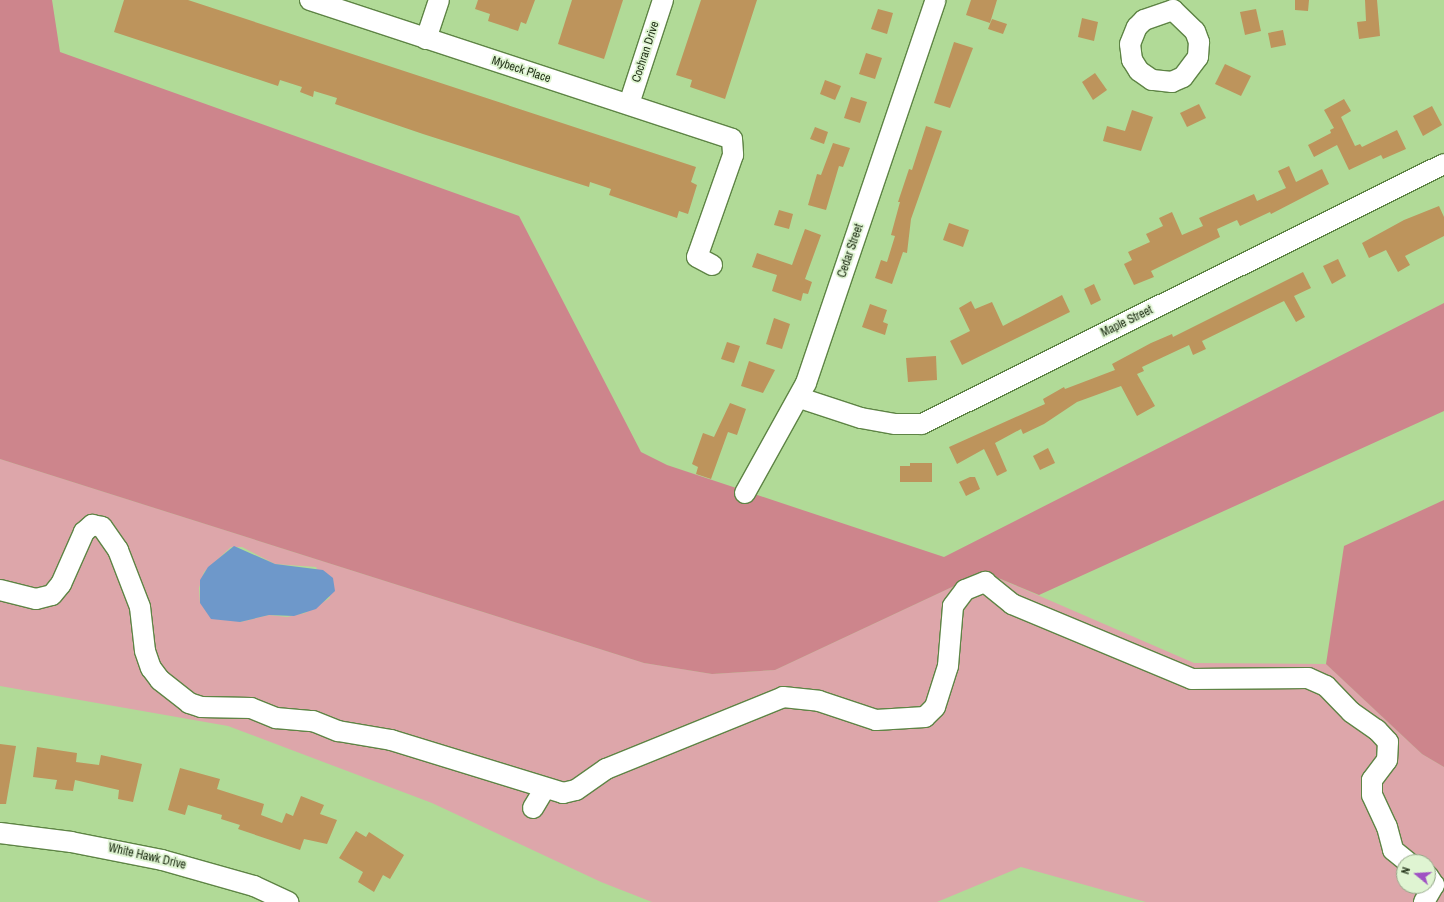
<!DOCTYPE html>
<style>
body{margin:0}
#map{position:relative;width:1444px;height:902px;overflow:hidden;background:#b1da97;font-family:"Archivo Narrow",sans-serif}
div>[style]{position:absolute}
.green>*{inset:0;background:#dda6aa}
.forest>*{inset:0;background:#cd858c}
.water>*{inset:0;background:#6e98ca}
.building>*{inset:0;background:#bd945c}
.roads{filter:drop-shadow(1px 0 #5e8445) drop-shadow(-1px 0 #5e8445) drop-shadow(0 1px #5e8445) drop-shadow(0 -1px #5e8445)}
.minor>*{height:20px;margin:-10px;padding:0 10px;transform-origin:10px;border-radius:10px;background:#fff}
span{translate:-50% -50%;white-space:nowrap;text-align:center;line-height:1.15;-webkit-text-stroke:3.5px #dff4d2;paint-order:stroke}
.street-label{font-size:12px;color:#213117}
.north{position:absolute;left:1396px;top:854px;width:40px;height:40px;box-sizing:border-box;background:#dff4d2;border:1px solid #93a687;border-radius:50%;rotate:288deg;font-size:11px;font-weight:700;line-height:16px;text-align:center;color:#213117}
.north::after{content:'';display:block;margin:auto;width:14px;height:18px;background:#9f51c3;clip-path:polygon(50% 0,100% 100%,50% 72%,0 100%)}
</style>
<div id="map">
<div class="green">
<div style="clip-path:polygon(evenodd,0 459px,644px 663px,712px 674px,775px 670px,984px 572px,1194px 663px,1326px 664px,1422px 754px,1444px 767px,1444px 902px,1146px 902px,1021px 867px,937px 902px,652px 902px,601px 882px,432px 803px,228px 726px,0 686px,0 459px,231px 547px,242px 547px,275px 564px,316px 567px,330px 598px,305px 613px,287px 617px,269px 615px,240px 622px,200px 603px,199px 588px,204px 572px,231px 547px,0 459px,1404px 862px,1428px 862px,1428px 886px,1404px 886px,1404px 862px)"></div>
</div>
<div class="forest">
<div style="clip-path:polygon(0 0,52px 0,60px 52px,519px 216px,641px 452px,667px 465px,944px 557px,1444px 303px,1444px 411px,1039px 595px,984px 572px,775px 670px,712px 674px,644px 663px,0 459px)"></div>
<div style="clip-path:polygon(1444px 500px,1444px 767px,1422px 754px,1326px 664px,1344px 546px)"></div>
</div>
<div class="water">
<div style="clip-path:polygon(234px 546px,275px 564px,323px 570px,333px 578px,335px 591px,316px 609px,294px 616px,269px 615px,240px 622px,211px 619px,200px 603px,200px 580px,208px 567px)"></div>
</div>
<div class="building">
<div style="clip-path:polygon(124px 0,188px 0,696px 167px,691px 182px,697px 185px,688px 214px,679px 211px,677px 218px,609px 195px,611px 189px,590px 182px,589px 187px,423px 134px,335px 104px,337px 98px,314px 91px,313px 97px,300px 92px,302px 87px,280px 80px,278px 86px,114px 32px)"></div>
<div style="clip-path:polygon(478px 0,535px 0,526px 24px,521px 22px,518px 31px,488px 21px,490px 14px,475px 9px)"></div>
<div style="clip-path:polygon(572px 0,623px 0,604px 59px,558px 44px)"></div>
<div style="clip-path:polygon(701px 0,757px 0,725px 99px,690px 87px,692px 80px,676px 75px)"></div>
<div style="clip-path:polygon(971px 0,997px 0,990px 23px,966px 15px)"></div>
<div style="clip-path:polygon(1295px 0,1309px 0,1308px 11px,1295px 10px)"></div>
<div style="clip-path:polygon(1365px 0,1377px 0,1380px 36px,1359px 39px,1357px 22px,1366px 21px)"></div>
<div style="clip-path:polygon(878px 9px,893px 13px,887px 34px,871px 29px)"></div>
<div style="clip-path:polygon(1256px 9px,1261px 31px,1245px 35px,1240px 12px)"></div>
<div style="clip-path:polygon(1082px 18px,1098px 22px,1094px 41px,1078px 37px)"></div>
<div style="clip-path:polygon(992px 19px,1007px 24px,1003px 34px,988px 29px)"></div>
<div style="clip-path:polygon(1283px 30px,1286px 45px,1271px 48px,1268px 33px)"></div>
<div style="clip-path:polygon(954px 42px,973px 48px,950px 108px,934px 103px)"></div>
<div style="clip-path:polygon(866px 53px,882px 58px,875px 79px,859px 74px)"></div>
<div style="clip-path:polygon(1225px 64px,1251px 76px,1241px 96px,1215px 84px)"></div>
<div style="clip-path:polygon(1095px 73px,1107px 90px,1093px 100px,1082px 82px)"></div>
<div style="clip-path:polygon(825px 80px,841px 86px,835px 100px,820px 94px)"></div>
<div style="clip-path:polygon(851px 97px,867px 102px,860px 123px,844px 118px)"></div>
<div style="clip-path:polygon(1344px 99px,1351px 111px,1341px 117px,1355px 146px,1360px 144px,1362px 147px,1397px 130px,1406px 149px,1383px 159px,1381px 155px,1349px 170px,1337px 145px,1314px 157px,1308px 145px,1331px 133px,1330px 130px,1334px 128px,1324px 110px)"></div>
<div style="clip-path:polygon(1199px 104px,1206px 118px,1187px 127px,1180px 113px)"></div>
<div style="clip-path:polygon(1432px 106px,1442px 125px,1423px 136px,1413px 116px)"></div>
<div style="clip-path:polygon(1132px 110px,1153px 117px,1141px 151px,1103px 141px,1107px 126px,1125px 131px)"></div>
<div style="clip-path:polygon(926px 126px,942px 131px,911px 219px,907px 253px,903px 252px,892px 284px,875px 278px,881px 260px,887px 262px,895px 236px,891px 235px,900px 202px,898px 202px,909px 169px,912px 170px)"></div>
<div style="clip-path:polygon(815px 127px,828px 132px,824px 144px,810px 139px)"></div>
<div style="clip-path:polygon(833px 143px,850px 148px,843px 167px,839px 166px,826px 210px,808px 205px,817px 174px,821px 175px)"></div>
<div style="clip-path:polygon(1289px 166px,1296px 182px,1322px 169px,1329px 184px,1271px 214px,1270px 212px,1240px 226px,1237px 220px,1217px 229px,1220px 237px,1151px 271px,1154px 277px,1134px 285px,1124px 264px,1132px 260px,1128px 252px,1150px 242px,1146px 234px,1163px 226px,1159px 218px,1172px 212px,1182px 235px,1203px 226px,1199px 218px,1254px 194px,1257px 201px,1286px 188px,1278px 171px)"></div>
<div style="clip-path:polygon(1439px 206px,1444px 217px,1444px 236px,1405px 256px,1410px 265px,1398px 272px,1386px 250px,1369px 258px,1362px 243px,1404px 220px)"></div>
<div style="clip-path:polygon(779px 210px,793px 214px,789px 229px,774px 225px)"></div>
<div style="clip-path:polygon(949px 223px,969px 230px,963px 247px,943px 240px)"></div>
<div style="clip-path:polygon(805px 229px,821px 235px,805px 279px,812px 282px,808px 294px,803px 293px,801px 301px,772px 291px,777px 275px,752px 267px,757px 253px,792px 265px)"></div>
<div style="clip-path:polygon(1338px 259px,1346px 276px,1332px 284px,1323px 266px)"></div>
<div style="clip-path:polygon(1303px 272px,1311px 288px,1294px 296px,1305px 317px,1296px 322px,1284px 301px,1202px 341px,1206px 349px,1193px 355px,1189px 345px,1142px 367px,1144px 371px,1137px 374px,1155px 406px,1137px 416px,1121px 386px,1077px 402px,1044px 424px,1023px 434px,1021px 429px,995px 443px,1007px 471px,997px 476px,984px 449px,957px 464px,949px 447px,1045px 404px,1043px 399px,1064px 387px,1065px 389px,1115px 370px,1112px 364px,1151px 343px,1172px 334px,1173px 337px)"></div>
<div style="clip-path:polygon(1094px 284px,1101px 300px,1091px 305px,1084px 289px)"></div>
<div style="clip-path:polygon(1062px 295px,1070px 312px,962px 365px,950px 341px,970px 331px,959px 308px,971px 301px,975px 309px,992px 302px,1003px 326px)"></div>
<div style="clip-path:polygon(870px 304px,887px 310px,883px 322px,888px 324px,885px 335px,862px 327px)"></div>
<div style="clip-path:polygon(774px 318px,790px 324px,782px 349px,766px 344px)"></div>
<div style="clip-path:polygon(727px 342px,740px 346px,734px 363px,721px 359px)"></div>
<div style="clip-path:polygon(936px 356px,937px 380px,908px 382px,906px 358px)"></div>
<div style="clip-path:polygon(749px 361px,775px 370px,763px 393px,741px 386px)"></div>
<div style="clip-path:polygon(730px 403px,746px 409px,737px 435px,728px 432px,711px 479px,696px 474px,698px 467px,692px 464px,703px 433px,714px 437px)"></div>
<div style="clip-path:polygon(1048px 448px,1055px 463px,1040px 470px,1033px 456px)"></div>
<div style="clip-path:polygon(910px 463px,932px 463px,932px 482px,900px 482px,900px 466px,910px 466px)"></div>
<div style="clip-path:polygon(970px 477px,975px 477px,980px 489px,966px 496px,959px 482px)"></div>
<div style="clip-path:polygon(0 744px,16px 746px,6px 804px,0 804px)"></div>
<div style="clip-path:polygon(37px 747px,77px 753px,76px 762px,99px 765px,101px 755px,142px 764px,133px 802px,118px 799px,119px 790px,75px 780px,73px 791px,55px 789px,57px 780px,33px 777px)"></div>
<div style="clip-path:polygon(180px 768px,220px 779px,217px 789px,264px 804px,261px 815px,282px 823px,286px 813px,293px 816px,301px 796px,324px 805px,320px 814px,337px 820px,327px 844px,304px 839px,300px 850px,238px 829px,240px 825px,221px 819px,222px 815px,188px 805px,185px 815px,168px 810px)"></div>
<div style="clip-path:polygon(356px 831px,366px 837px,369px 832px,404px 855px,390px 879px,383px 875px,374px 892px,358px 882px,363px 872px,339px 858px)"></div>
</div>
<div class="roads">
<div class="minor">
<div style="left:310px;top:0;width:444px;rotate:18.2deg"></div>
<div style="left:732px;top:139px;width:16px;rotate:86deg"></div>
<div style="left:733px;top:155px;width:108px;rotate:109.4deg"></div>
<div style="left:697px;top:257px;width:17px;rotate:28deg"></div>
<div style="left:1173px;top:10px;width:30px;rotate:44deg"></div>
<div style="left:1195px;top:31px;width:12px;rotate:70deg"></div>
<div style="left:1199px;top:42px;width:15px;rotate:94deg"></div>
<div style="left:1198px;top:57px;width:25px;rotate:127deg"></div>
<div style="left:1183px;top:77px;width:12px;rotate:156deg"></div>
<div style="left:1172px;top:82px;width:20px;rotate:-174deg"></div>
<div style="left:1152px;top:80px;width:16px;rotate:-145deg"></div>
<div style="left:1139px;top:71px;width:13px;rotate:-122deg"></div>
<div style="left:1132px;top:60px;width:16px;rotate:-97deg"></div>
<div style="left:1130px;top:44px;width:18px;rotate:-68deg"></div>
<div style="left:1137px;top:27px;width:10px;rotate:-45deg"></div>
<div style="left:1144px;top:20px;width:31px;rotate:-19deg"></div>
<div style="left:426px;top:39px;width:41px;rotate:-71.6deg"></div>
<div style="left:629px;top:104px;width:109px;rotate:-71.9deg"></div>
<div style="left:800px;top:398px;width:64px;rotate:18.2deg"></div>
<div style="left:861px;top:418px;width:35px;rotate:10deg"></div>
<div style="left:895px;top:424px;width:27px"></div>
<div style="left:922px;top:424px;width:583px;rotate:-26.48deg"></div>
<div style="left:745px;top:493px;width:126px;rotate:-61deg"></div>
<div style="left:806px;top:383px;width:404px;rotate:-71.3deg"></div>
<div style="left:0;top:590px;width:37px;rotate:14deg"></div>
<div style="left:36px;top:599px;width:16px;rotate:-14deg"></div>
<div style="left:52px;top:595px;width:14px;rotate:-51deg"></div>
<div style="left:61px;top:584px;width:57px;rotate:-66.1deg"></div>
<div style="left:84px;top:532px;width:11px;rotate:-41deg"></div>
<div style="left:92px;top:525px;width:10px;rotate:11deg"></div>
<div style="left:102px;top:527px;width:28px;rotate:55deg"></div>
<div style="left:118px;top:550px;width:61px;rotate:68.9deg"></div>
<div style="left:140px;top:607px;width:44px;rotate:83.5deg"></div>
<div style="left:145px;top:651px;width:18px;rotate:71deg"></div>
<div style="left:151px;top:668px;width:15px;rotate:53deg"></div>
<div style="left:160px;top:680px;width:37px;rotate:38deg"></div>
<div style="left:189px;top:703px;width:13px;rotate:18deg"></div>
<div style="left:201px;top:707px;width:50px;rotate:1.1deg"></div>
<div style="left:251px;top:708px;width:27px;rotate:22deg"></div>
<div style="left:276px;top:718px;width:37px;rotate:5deg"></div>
<div style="left:313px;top:721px;width:27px;rotate:22deg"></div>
<div style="left:338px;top:731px;width:54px;rotate:9.6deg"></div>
<div style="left:391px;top:740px;width:180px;rotate:17.1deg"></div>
<div style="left:563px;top:793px;width:13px;rotate:-13deg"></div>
<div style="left:576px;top:790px;width:37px;rotate:-35deg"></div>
<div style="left:606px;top:769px;width:191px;rotate:-22.1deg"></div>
<div style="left:783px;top:697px;width:36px;rotate:6deg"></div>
<div style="left:819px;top:701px;width:60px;rotate:18.4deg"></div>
<div style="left:876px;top:720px;width:49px;rotate:-3.5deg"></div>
<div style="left:925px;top:717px;width:14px;rotate:-45deg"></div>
<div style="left:935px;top:707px;width:43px;rotate:-72.4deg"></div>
<div style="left:948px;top:666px;width:60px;rotate:-85.2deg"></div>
<div style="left:953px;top:606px;width:20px;rotate:-53deg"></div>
<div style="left:965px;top:590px;width:22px;rotate:-22deg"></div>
<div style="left:985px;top:582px;width:35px;rotate:39deg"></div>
<div style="left:1012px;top:604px;width:195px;rotate:22.6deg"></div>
<div style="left:1192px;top:679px;width:116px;rotate:-0.5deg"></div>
<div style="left:1308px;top:678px;width:20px;rotate:24deg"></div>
<div style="left:1326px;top:686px;width:36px;rotate:46deg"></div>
<div style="left:1351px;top:712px;width:32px;rotate:35deg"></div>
<div style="left:1377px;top:730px;width:16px;rotate:47deg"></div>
<div style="left:1388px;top:742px;width:18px;rotate:93deg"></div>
<div style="left:1387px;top:760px;width:25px;rotate:127deg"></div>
<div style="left:1372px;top:780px;width:15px;rotate:90deg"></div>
<div style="left:1372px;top:795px;width:35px;rotate:65deg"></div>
<div style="left:1387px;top:827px;width:24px;rotate:75deg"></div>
<div style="left:1393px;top:850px;width:19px;rotate:39deg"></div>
<div style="left:533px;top:808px;width:23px;rotate:-59deg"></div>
<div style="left:0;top:833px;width:72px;rotate:7.2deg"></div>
<div style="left:71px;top:842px;width:93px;rotate:11.2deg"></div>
<div style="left:162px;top:860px;width:96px;rotate:15.8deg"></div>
<div style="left:254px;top:886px;width:38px;rotate:25deg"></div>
<div style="left:1424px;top:902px;width:20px;rotate:-60deg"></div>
<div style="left:1434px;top:885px;width:11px;rotate:-124deg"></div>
</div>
</div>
<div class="street-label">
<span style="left:646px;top:52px;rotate:-72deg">Cochran Drive</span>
<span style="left:521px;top:70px;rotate:18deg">Mybeck Place</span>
<span style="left:851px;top:251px;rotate:-71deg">Cedar Street</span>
<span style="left:1127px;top:322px;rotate:-26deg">Maple Street</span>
<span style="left:147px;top:857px;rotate:13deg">White Hawk Drive</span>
</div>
<div class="north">N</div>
</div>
